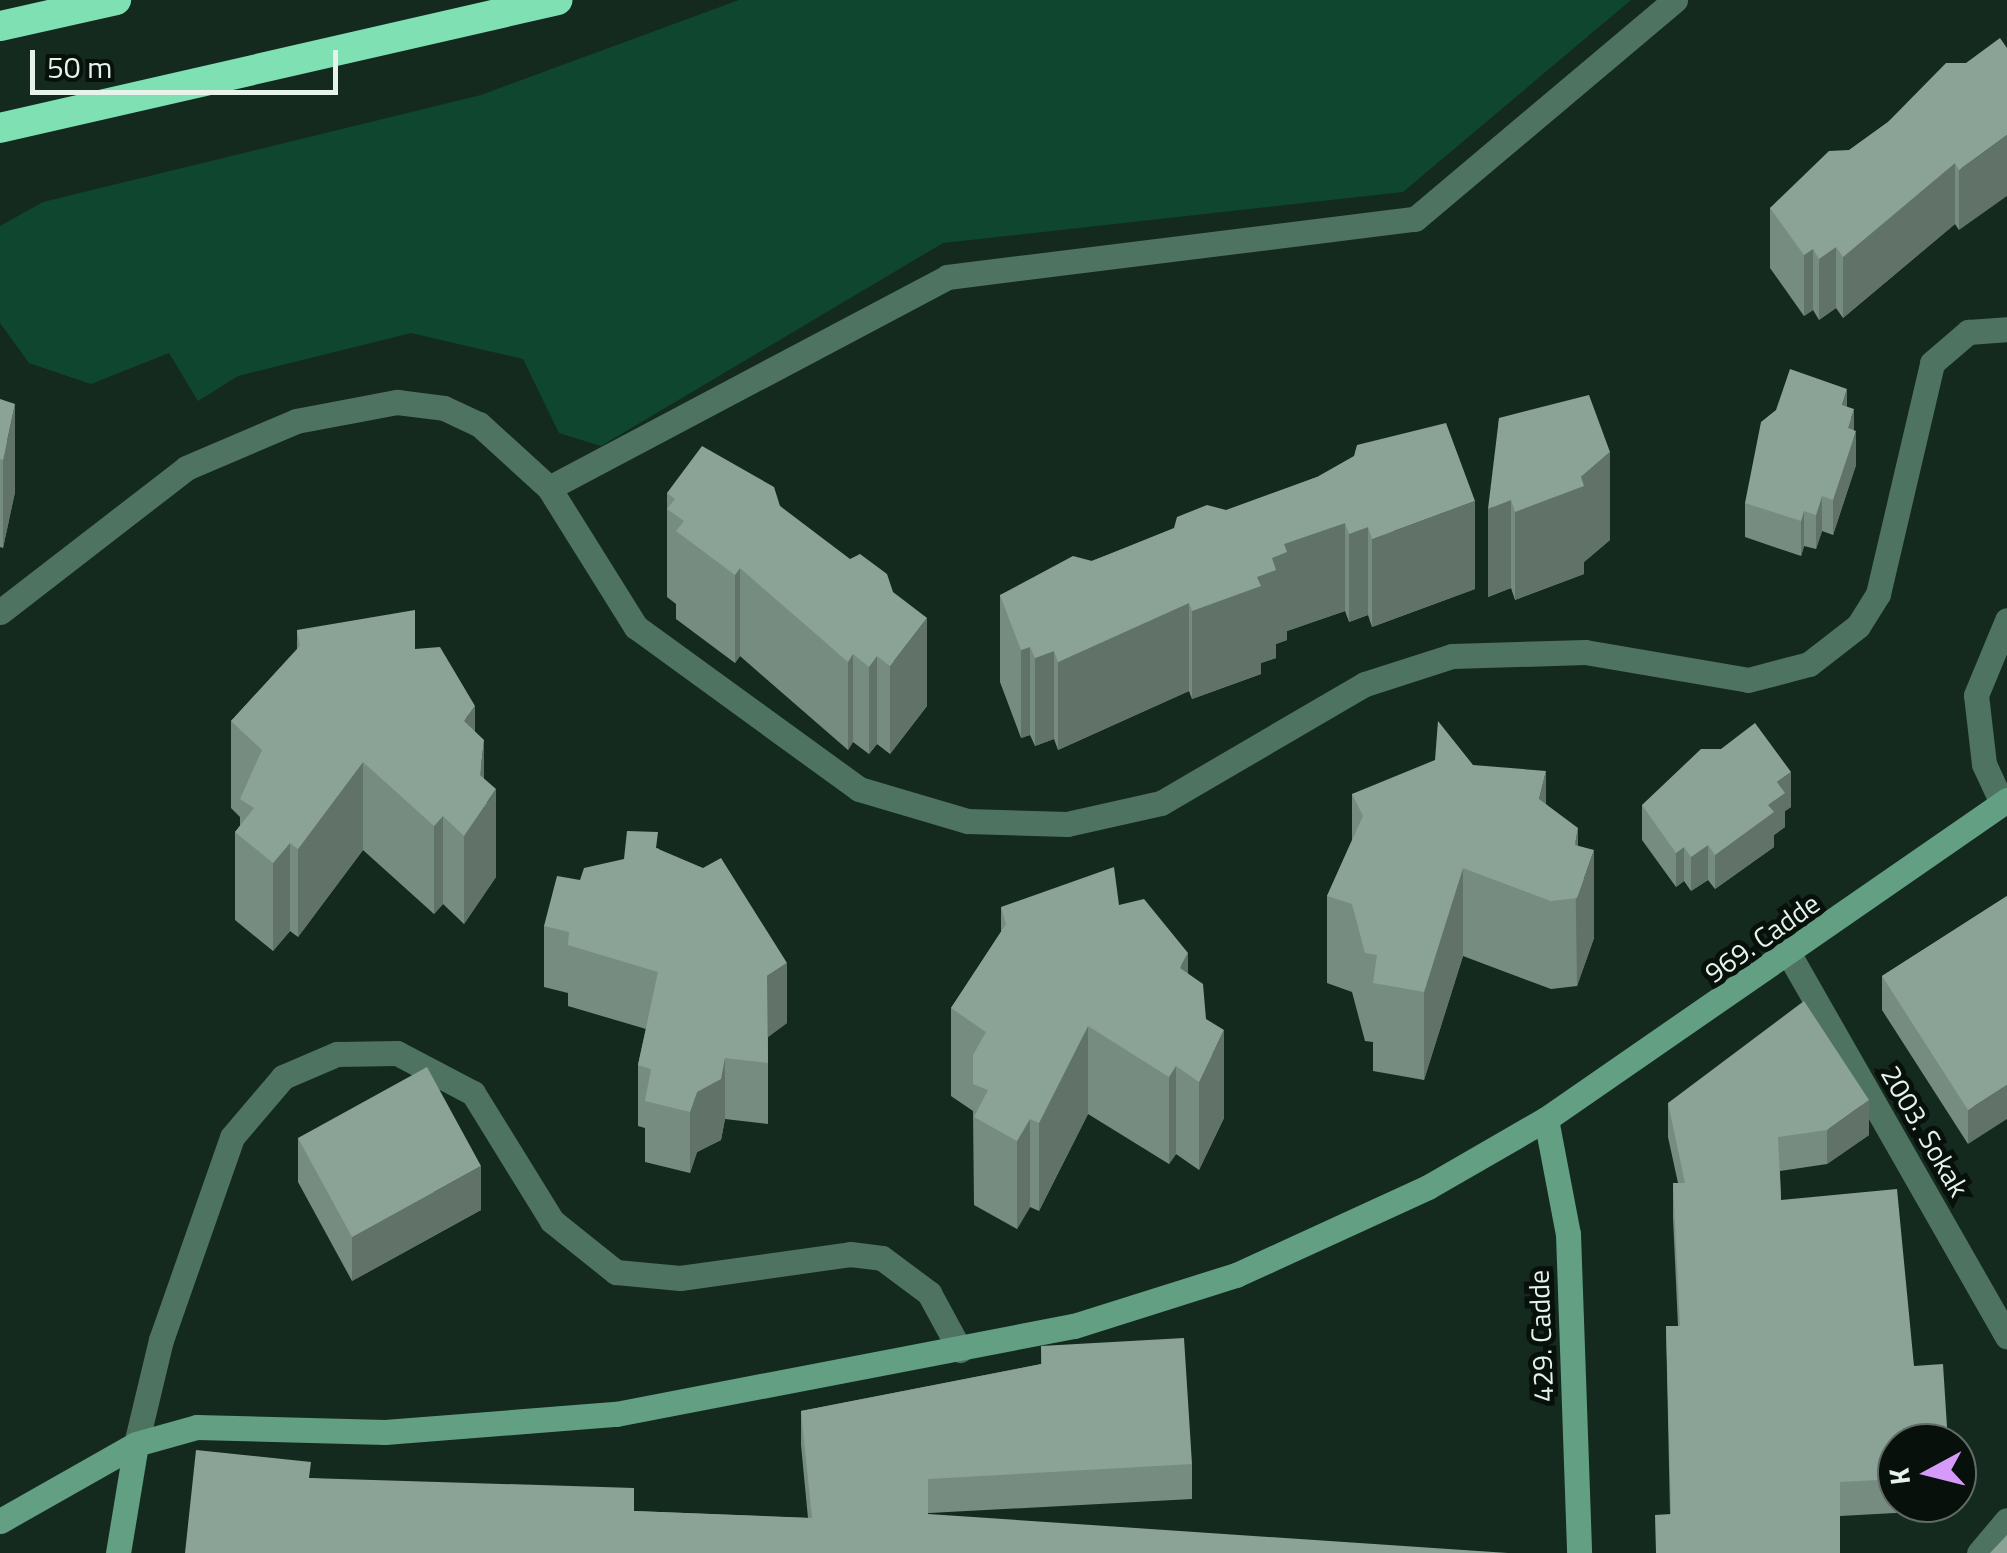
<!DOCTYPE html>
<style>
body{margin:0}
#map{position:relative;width:2007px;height:1553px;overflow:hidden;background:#142a1f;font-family:"Titillium Web",sans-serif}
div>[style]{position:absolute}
.green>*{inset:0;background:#0f4630}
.street>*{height:25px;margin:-12.5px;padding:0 12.5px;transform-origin:12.5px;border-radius:12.5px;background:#4e7360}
.secondary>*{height:25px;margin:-12.5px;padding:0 12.5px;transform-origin:12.5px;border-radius:12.5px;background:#639f82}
.highway>*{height:30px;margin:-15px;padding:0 15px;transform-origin:15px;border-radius:15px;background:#7fe1b3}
.wall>*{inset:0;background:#778c81}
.shaded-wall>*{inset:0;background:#617269}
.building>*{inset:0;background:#8aa396}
span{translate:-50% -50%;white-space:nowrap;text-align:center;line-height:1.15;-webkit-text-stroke:10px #07100b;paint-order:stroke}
.street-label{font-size:28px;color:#e5f3eb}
.north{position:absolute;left:1877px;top:1423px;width:100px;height:100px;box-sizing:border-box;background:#07100b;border:2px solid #606b65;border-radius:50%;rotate:263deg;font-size:28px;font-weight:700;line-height:40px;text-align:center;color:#e5f3eb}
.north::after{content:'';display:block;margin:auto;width:35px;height:45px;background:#d69bfa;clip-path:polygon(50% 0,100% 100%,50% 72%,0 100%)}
.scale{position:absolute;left:30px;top:50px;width:308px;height:45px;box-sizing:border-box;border:5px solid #e5f3eb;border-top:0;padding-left:12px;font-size:30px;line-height:35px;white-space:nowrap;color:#e5f3eb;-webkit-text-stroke:8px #07100b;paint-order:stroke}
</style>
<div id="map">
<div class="green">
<div style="clip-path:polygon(739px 0,1631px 0,1403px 192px,943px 243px,601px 446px,559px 433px,523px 359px,411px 333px,238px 376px,198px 401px,169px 353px,91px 384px,29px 363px,0 323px,0 226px,43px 202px,481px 95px)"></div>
</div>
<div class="street">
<div style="left:549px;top:488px;width:164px;rotate:58deg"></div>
<div style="left:636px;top:627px;width:276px;rotate:36deg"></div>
<div style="left:859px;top:789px;width:113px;rotate:16.5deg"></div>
<div style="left:967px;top:821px;width:100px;rotate:1.7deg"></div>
<div style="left:1067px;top:824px;width:96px;rotate:-12.6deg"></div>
<div style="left:1161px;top:803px;width:236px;rotate:-30.3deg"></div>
<div style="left:1365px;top:684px;width:91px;rotate:-17.8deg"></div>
<div style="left:1452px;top:656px;width:133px;rotate:-1.7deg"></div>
<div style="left:1585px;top:652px;width:165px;rotate:9.7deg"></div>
<div style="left:1748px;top:680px;width:63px;rotate:-14.7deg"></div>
<div style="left:1809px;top:664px;width:62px;rotate:-37.8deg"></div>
<div style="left:1858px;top:626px;width:38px;rotate:-58deg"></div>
<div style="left:1878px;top:594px;width:237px;rotate:-76.8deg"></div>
<div style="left:1932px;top:363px;width:48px;rotate:-40.7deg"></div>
<div style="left:1968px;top:332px;width:39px;rotate:-4deg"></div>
<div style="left:0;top:612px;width:235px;rotate:-37.7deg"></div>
<div style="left:186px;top:468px;width:120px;rotate:-23.1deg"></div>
<div style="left:296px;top:421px;width:103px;rotate:-10.7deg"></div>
<div style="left:397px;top:402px;width:47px;rotate:7.3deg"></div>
<div style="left:444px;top:408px;width:38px;rotate:25deg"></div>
<div style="left:479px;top:424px;width:95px;rotate:42.4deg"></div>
<div style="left:549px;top:488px;width:450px;rotate:-27.9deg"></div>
<div style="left:947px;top:277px;width:472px;rotate:-7.1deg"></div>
<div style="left:1415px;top:219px;width:340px;rotate:-40.1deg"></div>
<div style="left:2002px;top:803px;width:43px;rotate:-114.8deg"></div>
<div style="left:1984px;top:764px;width:69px;rotate:-96.6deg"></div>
<div style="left:1976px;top:695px;width:81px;rotate:-67.5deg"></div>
<div style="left:1790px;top:956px;width:438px;rotate:60.3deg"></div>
<div style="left:136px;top:1444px;width:107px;rotate:-76.5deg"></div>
<div style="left:161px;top:1340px;width:215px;rotate:-70.7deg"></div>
<div style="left:232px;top:1137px;width:79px;rotate:-49.6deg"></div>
<div style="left:283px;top:1077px;width:59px;rotate:-23.1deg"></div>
<div style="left:337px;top:1054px;width:60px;rotate:-1deg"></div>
<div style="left:397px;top:1053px;width:86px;rotate:27.8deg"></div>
<div style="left:473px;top:1093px;width:150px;rotate:58.3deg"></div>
<div style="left:552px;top:1221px;width:82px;rotate:38.6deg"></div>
<div style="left:616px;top:1272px;width:64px;rotate:5.4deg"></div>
<div style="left:680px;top:1278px;width:172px;rotate:-8deg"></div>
<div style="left:850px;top:1254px;width:32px;rotate:7deg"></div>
<div style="left:882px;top:1258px;width:59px;rotate:36.7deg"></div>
<div style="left:929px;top:1293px;width:65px;rotate:61.5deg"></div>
<div style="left:1979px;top:1553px;width:43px;rotate:-49.7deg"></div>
</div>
<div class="secondary">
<div style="left:1546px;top:1119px;width:117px;rotate:79.2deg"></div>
<div style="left:1568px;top:1234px;width:319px;rotate:88deg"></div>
<div style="left:0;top:1521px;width:156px;rotate:-29.5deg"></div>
<div style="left:136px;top:1444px;width:63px;rotate:-15.6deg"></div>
<div style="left:197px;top:1427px;width:188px;rotate:1.5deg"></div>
<div style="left:385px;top:1432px;width:232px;rotate:-4.5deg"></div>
<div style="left:616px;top:1414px;width:466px;rotate:-10.9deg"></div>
<div style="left:1074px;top:1326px;width:170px;rotate:-17.5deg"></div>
<div style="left:1236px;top:1275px;width:211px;rotate:-24.6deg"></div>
<div style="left:1428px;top:1187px;width:136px;rotate:-30deg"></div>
<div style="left:1546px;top:1119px;width:561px;rotate:-34.68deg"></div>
<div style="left:118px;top:1553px;width:110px;rotate:-80.6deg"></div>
</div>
<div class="highway">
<div style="left:0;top:26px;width:119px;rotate:-12.6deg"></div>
<div style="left:0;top:128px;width:572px;rotate:-12.92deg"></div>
</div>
<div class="wall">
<div style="clip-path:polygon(1966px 63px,1959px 230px,1955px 224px,1843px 318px,1836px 308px,1819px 320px,1813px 310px,1804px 316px,1770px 268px,1770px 208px,1888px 122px)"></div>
<div style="clip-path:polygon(0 399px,15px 492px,3px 548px,0 547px)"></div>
<div style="clip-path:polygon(1847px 407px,1854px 430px,1856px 465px,1833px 535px,1822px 531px,1816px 549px,1804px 546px,1801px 556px,1745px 537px,1745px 503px)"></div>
<div style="clip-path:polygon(1499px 418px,1610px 540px,1584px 562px,1584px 574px,1515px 600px,1511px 588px,1488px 597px)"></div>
<div style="clip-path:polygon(1317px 477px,1475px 589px,1372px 627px,1368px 615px,1349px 622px,1345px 611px,1287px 631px,1287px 640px,1276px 644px,1276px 658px,1261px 663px,1261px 674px,1192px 699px,1189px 691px,1058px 750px,1054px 739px,1035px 746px,1030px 735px,1021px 738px,1000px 682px,1000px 595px)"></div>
<div style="clip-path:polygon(667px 493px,780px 506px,927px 706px,890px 754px,877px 744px,869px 754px,853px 742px,848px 750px,740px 656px,735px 663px,676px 619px,676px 604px,667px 597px)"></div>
<div style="clip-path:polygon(297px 630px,415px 649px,475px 731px,484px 778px,496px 877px,464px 924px,443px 904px,434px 914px,363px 850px,298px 937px,290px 931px,273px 951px,235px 920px,235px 832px,240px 826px,240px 817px,231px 808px,231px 721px,297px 649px)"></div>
<div style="clip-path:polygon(1473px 765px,1546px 804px,1578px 846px,1594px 938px,1577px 986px,1551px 989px,1463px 956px,1424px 1080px,1373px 1071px,1373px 1042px,1365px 1041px,1352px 992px,1327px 983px,1327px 896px,1352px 840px,1352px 794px)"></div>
<div style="clip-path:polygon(1642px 805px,1791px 807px,1785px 811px,1785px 827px,1774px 835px,1774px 847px,1715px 889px,1708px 880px,1691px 891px,1684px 881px,1676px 887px,1642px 840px)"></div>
<div style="clip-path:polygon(658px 848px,787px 1023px,768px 1037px,768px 1124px,725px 1119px,721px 1140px,697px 1152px,690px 1173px,645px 1162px,645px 1128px,638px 1126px,638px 1065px,646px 1029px,568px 1006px,568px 993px,544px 987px,544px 926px,624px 859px)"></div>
<div style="clip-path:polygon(2007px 896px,1968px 1144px,1882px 1010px,1882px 976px)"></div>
<div style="clip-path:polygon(1119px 905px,1188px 973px,1206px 1019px,1224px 1118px,1199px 1170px,1176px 1154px,1169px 1164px,1088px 1114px,1039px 1211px,1030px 1207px,1017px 1229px,974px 1205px,973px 1111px,951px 1096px,951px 1008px,1001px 932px,1001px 907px)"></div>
<div style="clip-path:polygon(1668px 1103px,1869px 1135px,1827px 1164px,1780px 1171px,1781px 1200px,1897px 1443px,1897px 1503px,1950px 1503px,1950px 1510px,1840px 1516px,1670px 1514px,1666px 1326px,1678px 1326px,1673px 1218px,1673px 1183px,1678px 1183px,1668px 1137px)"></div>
<div style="clip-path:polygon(298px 1138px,481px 1210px,352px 1281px,298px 1182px)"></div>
<div style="clip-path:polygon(1041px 1346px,1192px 1464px,1192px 1499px,185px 1553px,311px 1478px,634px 1511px,808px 1518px,801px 1445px,801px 1411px,1041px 1364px)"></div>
</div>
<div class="shaded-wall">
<div style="clip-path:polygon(2007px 135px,2007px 196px,1959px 230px,1959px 170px)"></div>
<div style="clip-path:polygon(1955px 163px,1955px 224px,1843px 318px,1843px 257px)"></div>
<div style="clip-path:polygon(1836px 247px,1836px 308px,1819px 320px,1819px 259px)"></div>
<div style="clip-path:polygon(1813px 249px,1813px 310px,1804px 316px,1804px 255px)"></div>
<div style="clip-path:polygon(1847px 389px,1847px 423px,1842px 405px)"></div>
<div style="clip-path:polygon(15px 404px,15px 492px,3px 548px,3px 460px)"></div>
<div style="clip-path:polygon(1854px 409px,1854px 439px,1856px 431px,1856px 465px,1833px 535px,1833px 500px,1848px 428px)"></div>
<div style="clip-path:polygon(1610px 452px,1610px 540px,1584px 562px,1584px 574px,1515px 600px,1515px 512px,1581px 477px)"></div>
<div style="clip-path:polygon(1822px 496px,1822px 531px,1816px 549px,1816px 515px)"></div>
<div style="clip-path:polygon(1511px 500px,1511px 588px,1488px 597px,1488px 509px)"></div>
<div style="clip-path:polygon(1475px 501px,1475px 589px,1372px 627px,1372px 539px)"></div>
<div style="clip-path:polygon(1804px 511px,1804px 546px,1801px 556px,1801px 521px)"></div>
<div style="clip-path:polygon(1345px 523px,1345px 611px,1287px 631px,1287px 640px,1276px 644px,1276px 658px,1261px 663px,1261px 674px,1192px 699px,1192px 611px,1257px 577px,1272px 558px,1284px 544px)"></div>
<div style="clip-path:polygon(1368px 527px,1368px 615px,1349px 622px,1349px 534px)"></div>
<div style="clip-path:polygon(740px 568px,740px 656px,735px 663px,735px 575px)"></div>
<div style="clip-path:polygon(1189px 603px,1189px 691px,1058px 750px,1058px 662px)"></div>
<div style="clip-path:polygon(927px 618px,927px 706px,890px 754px,890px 666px)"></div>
<div style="clip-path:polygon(1030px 647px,1030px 735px,1021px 738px,1021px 650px)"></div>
<div style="clip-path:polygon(1054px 651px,1054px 739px,1035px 746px,1035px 658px)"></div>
<div style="clip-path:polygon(853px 654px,853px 742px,848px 750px,848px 662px)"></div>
<div style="clip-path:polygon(877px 656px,877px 744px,869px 754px,869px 667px)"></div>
<div style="clip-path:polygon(475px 706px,475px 794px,464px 721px)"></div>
<div style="clip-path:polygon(484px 740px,484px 807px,496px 789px,496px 877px,464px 924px,464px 836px,480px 775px)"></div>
<div style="clip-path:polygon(363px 762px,363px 850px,298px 937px,298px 849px)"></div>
<div style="clip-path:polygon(1546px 771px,1546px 859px,1539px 799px)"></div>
<div style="clip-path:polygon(1791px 772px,1791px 807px,1785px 811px,1785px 827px,1774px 835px,1774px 847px,1715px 889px,1715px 855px,1768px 805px,1777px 782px)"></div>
<div style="clip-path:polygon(443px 816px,443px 904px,434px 914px,434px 826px)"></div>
<div style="clip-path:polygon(1578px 828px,1578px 895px,1594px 850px,1594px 938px,1577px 986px,1575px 845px)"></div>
<div style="clip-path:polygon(290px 843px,290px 931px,273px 951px,273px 863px)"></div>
<div style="clip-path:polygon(1708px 845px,1708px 880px,1691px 891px,1691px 857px)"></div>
<div style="clip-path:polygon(1684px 847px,1684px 881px,1676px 887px,1676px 853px)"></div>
<div style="clip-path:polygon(1463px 868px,1463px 956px,1424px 1080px,1424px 992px)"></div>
<div style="clip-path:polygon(1188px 953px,1188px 1041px,1180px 968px)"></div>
<div style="clip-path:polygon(787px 963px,787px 1023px,767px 1037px,767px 976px)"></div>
<div style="clip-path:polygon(1088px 1026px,1088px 1114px,1039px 1211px,1039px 1123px)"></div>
<div style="clip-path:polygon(1224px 1030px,1224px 1118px,1199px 1170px,1199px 1082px)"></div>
<div style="clip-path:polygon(725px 1058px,725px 1119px,721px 1140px,697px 1152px,690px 1173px,690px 1112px,697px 1092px)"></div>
<div style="clip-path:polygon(1176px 1066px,1176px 1154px,1169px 1164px,1169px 1077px)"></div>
<div style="clip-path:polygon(2007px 1085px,2007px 1119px,1968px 1144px,1968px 1110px)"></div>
<div style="clip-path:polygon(1869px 1100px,1869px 1135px,1827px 1164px,1827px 1130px)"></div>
<div style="clip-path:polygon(1030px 1119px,1030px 1207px,1017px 1229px,1017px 1141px)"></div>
<div style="clip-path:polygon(481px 1166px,481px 1210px,352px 1281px,352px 1237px)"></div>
</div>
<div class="building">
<div style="clip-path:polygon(2000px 38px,2007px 48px,2007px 135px,1959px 170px,1955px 163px,1843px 257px,1836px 247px,1819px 259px,1813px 249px,1804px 255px,1770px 208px,1829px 151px,1849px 150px,1888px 122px,1946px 63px,1966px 63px)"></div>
<div style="clip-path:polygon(1790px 369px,1847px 389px,1842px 405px,1854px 409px,1848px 428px,1856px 431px,1833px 500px,1822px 496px,1816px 515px,1804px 511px,1801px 521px,1745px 503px,1761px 422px,1776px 410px)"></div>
<div style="clip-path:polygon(1589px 395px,1610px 452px,1581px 477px,1584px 486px,1515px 512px,1511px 500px,1488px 509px,1499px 418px)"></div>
<div style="clip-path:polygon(0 399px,15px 404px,3px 460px,0 459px)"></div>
<div style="clip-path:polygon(1446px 423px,1475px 501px,1372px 539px,1368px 527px,1349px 534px,1345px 523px,1284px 544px,1287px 552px,1272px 558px,1276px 570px,1257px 577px,1261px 586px,1192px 611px,1189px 603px,1058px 662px,1054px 651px,1035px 658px,1030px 647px,1021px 650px,1000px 595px,1073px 556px,1092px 561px,1174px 528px,1177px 517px,1207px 505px,1226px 510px,1317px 477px,1354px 456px,1357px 445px)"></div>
<div style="clip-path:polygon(702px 446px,774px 487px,780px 506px,850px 559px,860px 554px,887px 574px,893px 592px,927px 618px,890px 666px,877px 656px,869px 667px,853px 654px,848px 662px,740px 568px,735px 575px,676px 531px,684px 521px,667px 509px,675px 499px,667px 493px)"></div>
<div style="clip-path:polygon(415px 610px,415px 649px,440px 647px,475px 706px,464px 721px,484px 740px,480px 775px,496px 789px,464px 836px,443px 816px,434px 826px,363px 762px,298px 849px,290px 843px,273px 863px,235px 832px,254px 808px,240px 799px,262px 750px,231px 721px,300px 646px,297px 630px)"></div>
<div style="clip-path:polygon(1438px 721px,1473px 765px,1546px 771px,1539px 799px,1578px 828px,1575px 845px,1594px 850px,1577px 898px,1551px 901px,1463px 868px,1424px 992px,1373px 983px,1377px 955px,1365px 953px,1352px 904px,1327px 896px,1363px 816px,1352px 794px,1435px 760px)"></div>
<div style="clip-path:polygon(1755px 723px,1791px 772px,1777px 782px,1785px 793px,1768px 805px,1774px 812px,1715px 855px,1708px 845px,1691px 857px,1684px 847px,1676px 853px,1642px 805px,1701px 749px,1721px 749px)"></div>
<div style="clip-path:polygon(627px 831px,658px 832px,656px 848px,703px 868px,721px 858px,787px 963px,767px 976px,768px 1063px,725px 1058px,721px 1079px,697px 1092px,690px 1112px,645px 1101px,651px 1069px,638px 1065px,658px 972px,568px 945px,569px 932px,544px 926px,557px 876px,580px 880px,584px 868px,624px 859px)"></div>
<div style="clip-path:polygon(1114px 867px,1119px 905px,1144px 899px,1188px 953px,1180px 968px,1203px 984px,1206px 1019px,1224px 1030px,1199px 1082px,1176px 1066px,1169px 1077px,1088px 1026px,1039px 1123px,1030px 1119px,1017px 1141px,974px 1117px,988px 1090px,973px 1084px,973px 1055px,986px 1032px,951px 1008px,1006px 924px,1001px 907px)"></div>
<div style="clip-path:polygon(2007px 896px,2007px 1085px,1968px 1110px,1882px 976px)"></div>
<div style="clip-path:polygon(1804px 1001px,1869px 1100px,1827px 1130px,1778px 1137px,1781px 1200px,1897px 1189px,1914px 1366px,1943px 1364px,1948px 1443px,1897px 1443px,1897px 1479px,1840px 1482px,1840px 1553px,1656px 1553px,1655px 1515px,1671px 1514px,1666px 1326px,1680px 1326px,1673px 1183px,1685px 1183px,1668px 1103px)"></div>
<div style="clip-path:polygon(427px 1067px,481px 1166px,352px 1237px,298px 1138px)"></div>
<div style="clip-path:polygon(1184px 1338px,1192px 1464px,928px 1479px,928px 1514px,1508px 1553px,185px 1553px,196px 1450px,311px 1462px,309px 1478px,634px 1488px,634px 1511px,812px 1518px,801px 1411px,1042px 1364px,1041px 1346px)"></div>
<div style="clip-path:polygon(2007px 1535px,2007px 1553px,1990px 1553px)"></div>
</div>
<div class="street-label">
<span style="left:1762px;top:938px;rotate:-35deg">969. Cadde</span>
<span style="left:1925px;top:1131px;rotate:60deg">2003. Sokak</span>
<span style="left:1541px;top:1336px;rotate:-92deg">429. Cadde</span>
</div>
<div class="north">K</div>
<div class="scale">50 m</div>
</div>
